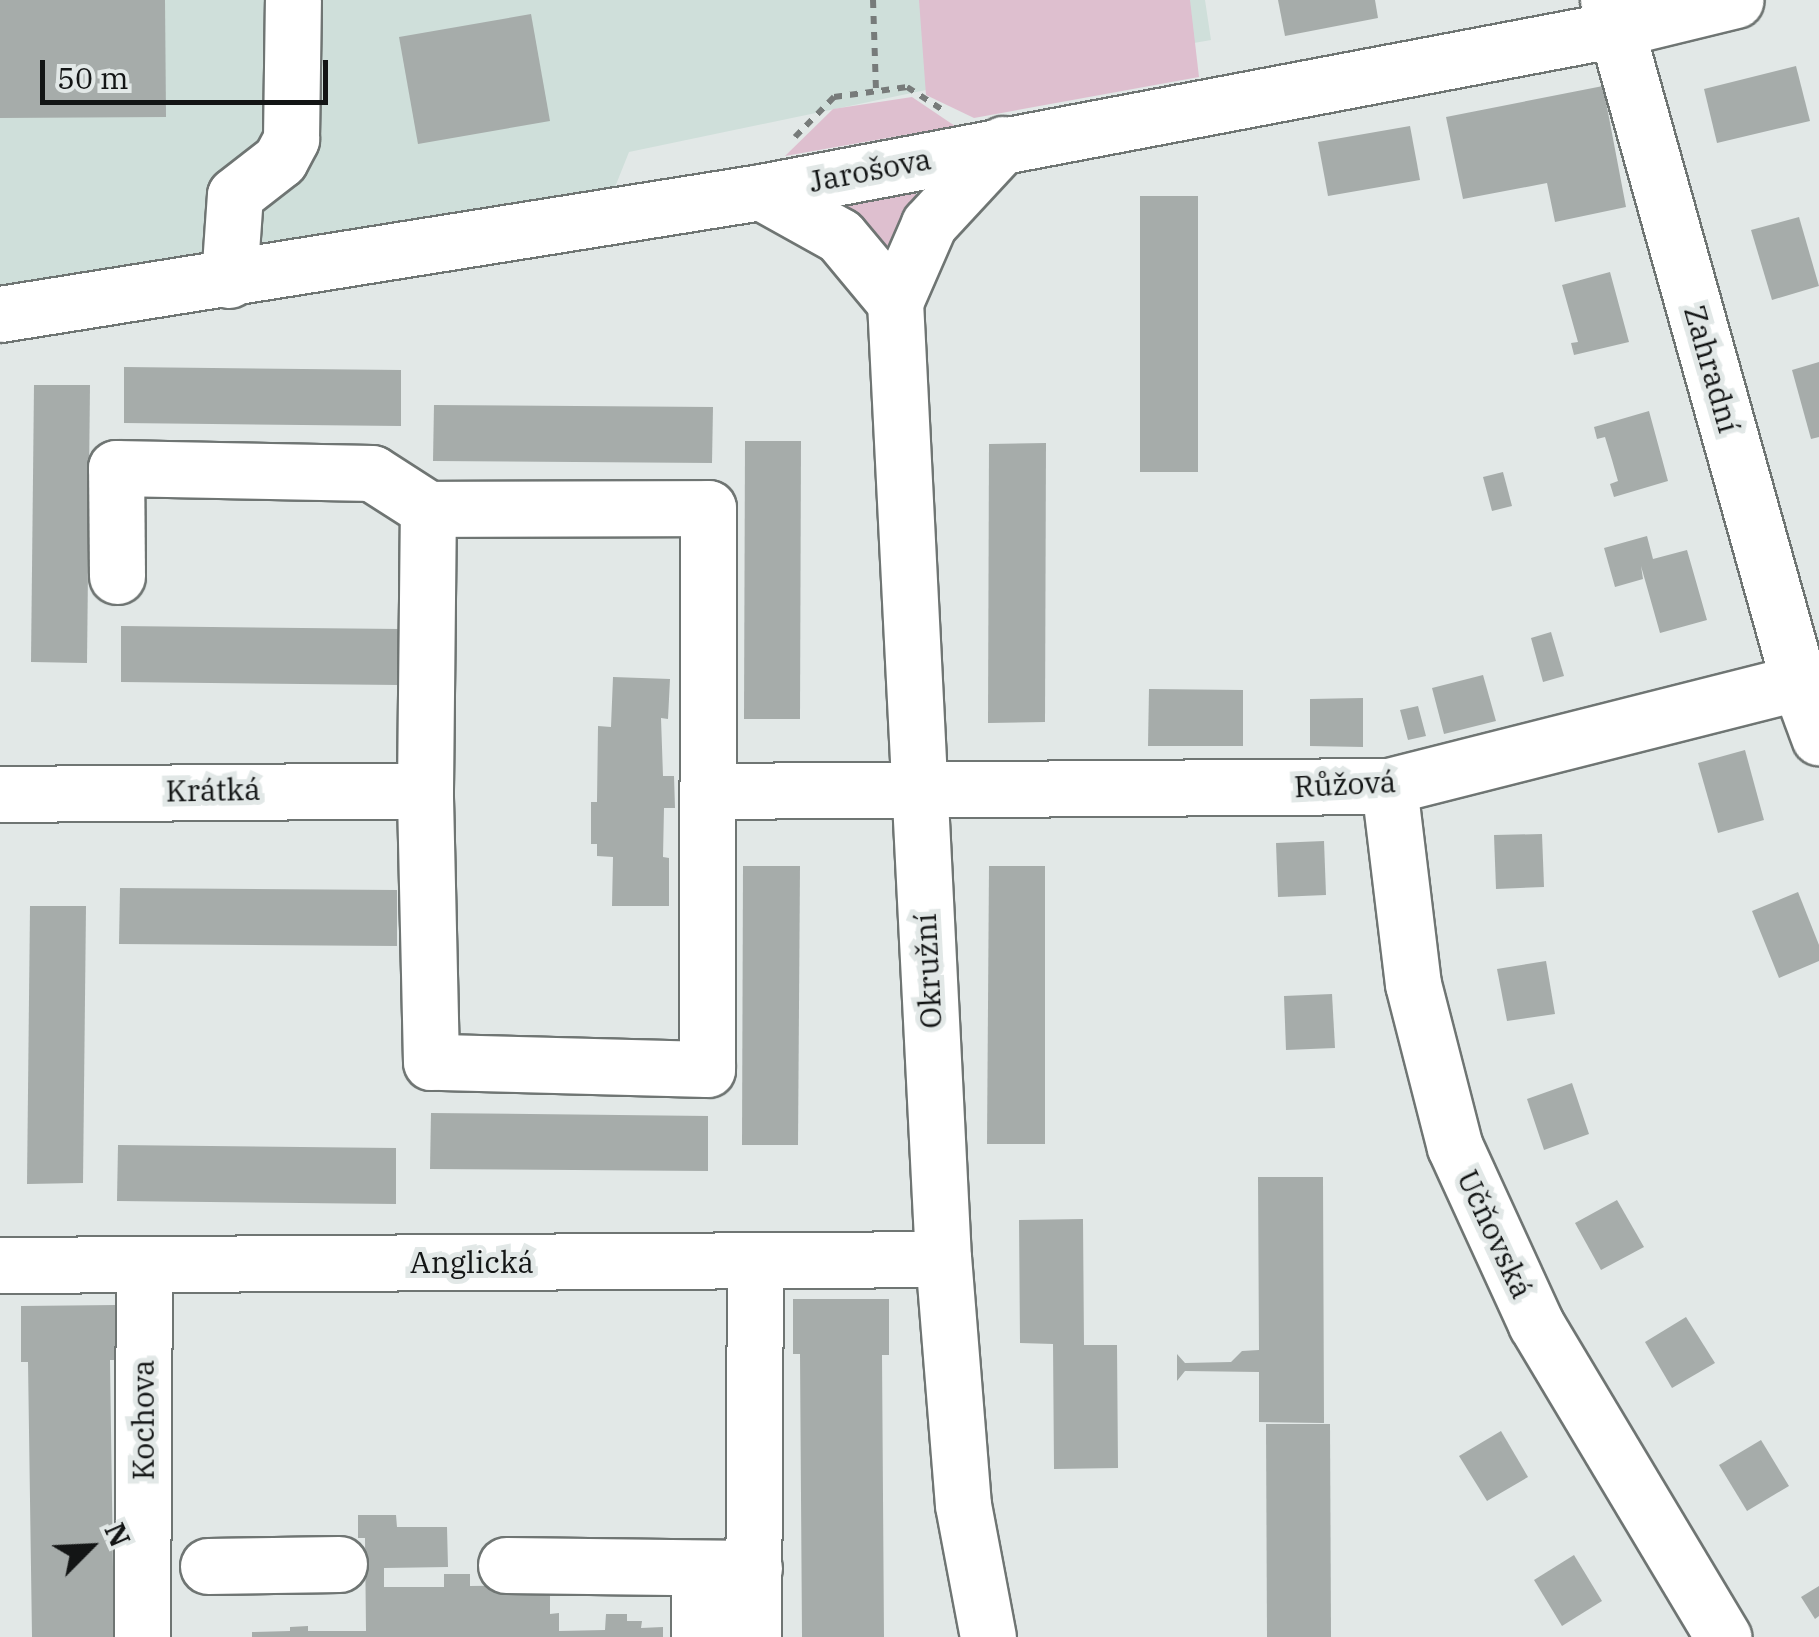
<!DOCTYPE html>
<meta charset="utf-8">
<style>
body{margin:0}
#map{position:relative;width:1819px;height:1637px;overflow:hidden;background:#e2e8e7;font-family:"IBM Plex Serif",serif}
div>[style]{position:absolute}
.built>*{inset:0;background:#cfdfda}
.green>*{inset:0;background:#debfcf}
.building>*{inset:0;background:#a6acaa}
.path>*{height:6px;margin-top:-3px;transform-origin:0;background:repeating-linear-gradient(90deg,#777b7a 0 8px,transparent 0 16px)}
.roads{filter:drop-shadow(2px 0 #6f7573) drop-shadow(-2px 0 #6f7573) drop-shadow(0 2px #6f7573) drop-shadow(0 -2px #6f7573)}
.minor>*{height:55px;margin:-27.5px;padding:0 27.5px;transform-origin:27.5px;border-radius:27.5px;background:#fff}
span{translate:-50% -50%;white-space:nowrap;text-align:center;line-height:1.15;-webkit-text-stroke:10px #e2e8e7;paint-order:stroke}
.street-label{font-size:30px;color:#131515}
.north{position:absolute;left:40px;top:1497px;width:100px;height:100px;-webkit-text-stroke:8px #e2e8e7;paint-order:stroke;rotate:66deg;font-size:28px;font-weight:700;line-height:40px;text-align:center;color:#131515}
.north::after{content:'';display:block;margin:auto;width:35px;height:45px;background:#131515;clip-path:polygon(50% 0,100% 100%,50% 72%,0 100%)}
.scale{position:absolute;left:40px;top:60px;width:288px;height:45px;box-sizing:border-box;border:5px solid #131515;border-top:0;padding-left:12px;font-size:30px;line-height:35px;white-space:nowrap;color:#131515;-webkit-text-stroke:8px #e2e8e7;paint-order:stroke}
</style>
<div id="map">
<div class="built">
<div style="clip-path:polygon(0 0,1205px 0,1211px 40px,926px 90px,629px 152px,615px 187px,231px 256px,0 286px)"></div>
</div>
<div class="green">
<div style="clip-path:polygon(919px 0,1190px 0,1199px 77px,974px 118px,926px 95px)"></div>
<div style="clip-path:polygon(912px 97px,955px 126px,785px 156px,833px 109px)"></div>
<div style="clip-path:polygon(902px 181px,920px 198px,892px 254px,838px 206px,841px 198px)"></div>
</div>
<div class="building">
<div style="clip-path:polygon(0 0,165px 0,166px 117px,0 118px)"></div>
<div style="clip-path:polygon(1278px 0,1375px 0,1378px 18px,1285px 36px)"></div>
<div style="clip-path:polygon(531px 14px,550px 121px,418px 144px,399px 37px)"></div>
<div style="clip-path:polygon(1796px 66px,1810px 121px,1717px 143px,1704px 89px)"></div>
<div style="clip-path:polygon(1603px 86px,1626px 207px,1555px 222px,1547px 183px,1463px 199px,1446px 117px)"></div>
<div style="clip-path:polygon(1410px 126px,1420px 180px,1328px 196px,1318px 142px)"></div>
<div style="clip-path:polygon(1140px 196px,1198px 196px,1198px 472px,1140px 472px)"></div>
<div style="clip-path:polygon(1799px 217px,1819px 286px,1772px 300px,1751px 230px)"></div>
<div style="clip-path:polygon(1610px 272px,1629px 342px,1574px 355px,1571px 343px,1578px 342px,1562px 285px)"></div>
<div style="clip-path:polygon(1819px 362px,1819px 437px,1811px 439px,1792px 370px)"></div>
<div style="clip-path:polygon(124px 367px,401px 370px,401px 426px,124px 423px)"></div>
<div style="clip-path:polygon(34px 385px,90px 385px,87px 663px,31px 662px)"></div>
<div style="clip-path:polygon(434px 405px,713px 407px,712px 463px,433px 461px)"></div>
<div style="clip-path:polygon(1649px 411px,1668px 481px,1614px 497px,1610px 484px,1618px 481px,1612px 460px,1605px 437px,1597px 439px,1594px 427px)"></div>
<div style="clip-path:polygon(745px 441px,801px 441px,800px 719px,744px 719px)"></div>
<div style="clip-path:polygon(1046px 443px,1045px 722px,988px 723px,989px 444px)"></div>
<div style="clip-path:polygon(1503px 472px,1512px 506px,1492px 511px,1483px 477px)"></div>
<div style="clip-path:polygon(1647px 536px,1653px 559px,1687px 550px,1707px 620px,1660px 633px,1641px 566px,1643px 579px,1615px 587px,1604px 548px)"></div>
<div style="clip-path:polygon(121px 626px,400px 629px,399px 685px,121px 682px)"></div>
<div style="clip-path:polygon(1551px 632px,1564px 676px,1543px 682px,1531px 638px)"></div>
<div style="clip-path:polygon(1483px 675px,1496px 721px,1444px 734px,1432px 688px)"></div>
<div style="clip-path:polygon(613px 677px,670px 679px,668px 719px,661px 718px,663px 776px,674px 776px,675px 808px,664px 808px,663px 857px,669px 858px,669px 906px,612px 906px,613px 857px,597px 856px,597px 844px,591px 844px,591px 802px,597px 802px,598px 726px,611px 727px)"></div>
<div style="clip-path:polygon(1149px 689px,1243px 690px,1243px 746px,1148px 746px)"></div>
<div style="clip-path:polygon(1363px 698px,1363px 747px,1310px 746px,1310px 699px)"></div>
<div style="clip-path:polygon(1418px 706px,1426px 736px,1408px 740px,1400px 710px)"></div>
<div style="clip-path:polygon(1745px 750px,1764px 820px,1718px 833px,1698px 763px)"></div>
<div style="clip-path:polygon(1542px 834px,1544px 887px,1496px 889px,1494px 835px)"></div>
<div style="clip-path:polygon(1324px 841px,1326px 895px,1278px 897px,1276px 843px)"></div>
<div style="clip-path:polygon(743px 866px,800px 866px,798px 1145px,742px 1145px)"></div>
<div style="clip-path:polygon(989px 866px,1045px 866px,1045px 1144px,987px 1144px)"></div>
<div style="clip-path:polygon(120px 888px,397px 890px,397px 946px,119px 944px)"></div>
<div style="clip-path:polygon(1798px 892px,1819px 945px,1819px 961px,1779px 978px,1752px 911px)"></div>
<div style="clip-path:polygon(30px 906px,86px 906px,83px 1183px,27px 1184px)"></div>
<div style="clip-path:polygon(1546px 961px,1555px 1014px,1507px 1021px,1497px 969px)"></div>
<div style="clip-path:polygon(1332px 994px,1335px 1048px,1286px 1050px,1284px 996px)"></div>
<div style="clip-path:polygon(1572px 1083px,1589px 1134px,1544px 1150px,1527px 1099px)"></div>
<div style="clip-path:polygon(431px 1113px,708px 1116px,708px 1171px,430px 1169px)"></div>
<div style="clip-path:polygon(118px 1145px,396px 1148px,396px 1204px,117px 1201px)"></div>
<div style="clip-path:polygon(1258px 1177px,1323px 1177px,1324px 1423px,1259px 1422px,1259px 1372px,1185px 1371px,1177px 1381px,1177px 1354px,1185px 1363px,1231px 1362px,1242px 1351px,1259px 1350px)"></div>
<div style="clip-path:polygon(1617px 1200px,1644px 1247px,1601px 1270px,1575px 1223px)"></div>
<div style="clip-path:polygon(1083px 1219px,1084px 1345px,1117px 1345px,1118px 1468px,1054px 1469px,1053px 1344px,1020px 1343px,1019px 1220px)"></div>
<div style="clip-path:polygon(793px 1299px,889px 1299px,889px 1355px,882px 1355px,884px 1637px,802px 1637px,800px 1354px,793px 1354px)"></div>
<div style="clip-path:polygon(116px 1305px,117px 1360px,110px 1360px,114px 1637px,32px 1637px,28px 1362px,21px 1362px,21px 1306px)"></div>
<div style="clip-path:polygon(1686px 1317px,1715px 1363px,1672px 1388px,1645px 1342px)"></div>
<div style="clip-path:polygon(1266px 1424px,1330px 1424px,1331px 1637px,1267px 1637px)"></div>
<div style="clip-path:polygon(1501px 1431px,1528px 1477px,1487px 1501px,1459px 1456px)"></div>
<div style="clip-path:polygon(1761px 1440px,1789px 1486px,1747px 1511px,1719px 1465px)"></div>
<div style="clip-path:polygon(358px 1515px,396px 1515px,397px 1527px,447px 1527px,448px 1567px,384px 1568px,384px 1587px,444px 1587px,444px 1574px,470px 1574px,470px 1586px,550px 1585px,550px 1614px,559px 1613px,559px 1631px,605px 1630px,606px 1614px,627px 1614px,627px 1621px,642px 1621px,641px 1628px,663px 1627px,663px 1637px,252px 1637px,252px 1632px,290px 1631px,290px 1627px,308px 1626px,308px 1631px,366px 1631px,365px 1538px,358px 1538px)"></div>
<div style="clip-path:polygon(1574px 1555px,1602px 1601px,1562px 1626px,1534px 1580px)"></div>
<div style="clip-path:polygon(1819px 1586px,1819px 1616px,1815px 1619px,1801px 1597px)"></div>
</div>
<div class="path">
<div style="left:873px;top:0;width:91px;rotate:88.1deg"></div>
<div style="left:795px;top:137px;width:56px;rotate:-45.7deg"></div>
<div style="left:834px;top:97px;width:74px;rotate:-7.8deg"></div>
<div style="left:907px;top:87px;width:43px;rotate:32.6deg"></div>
</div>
<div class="roads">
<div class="minor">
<div style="left:1608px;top:0;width:709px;rotate:74.38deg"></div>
<div style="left:1799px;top:683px;width:58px;rotate:69.7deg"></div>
<div style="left:761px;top:192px;width:90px;rotate:29.1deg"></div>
<div style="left:840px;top:236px;width:86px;rotate:50.2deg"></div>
<div style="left:229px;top:280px;width:85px;rotate:-86deg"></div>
<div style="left:235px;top:195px;width:57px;rotate:-37.9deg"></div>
<div style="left:280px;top:160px;width:24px;rotate:-62deg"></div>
<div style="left:291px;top:139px;width:139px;rotate:-89.2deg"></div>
<div style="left:0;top:314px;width:771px;rotate:-9.11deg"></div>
<div style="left:761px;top:192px;width:871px;rotate:-10.78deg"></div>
<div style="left:1617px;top:29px;width:122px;rotate:-13.7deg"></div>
<div style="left:708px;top:508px;width:561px;rotate:90.1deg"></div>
<div style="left:707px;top:1069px;width:276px;rotate:-178.5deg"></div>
<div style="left:431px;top:1062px;width:272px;rotate:-91.3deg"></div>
<div style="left:425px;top:790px;width:281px;rotate:-89.4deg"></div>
<div style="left:428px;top:509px;width:280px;rotate:-0.2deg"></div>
<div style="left:117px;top:576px;width:108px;rotate:-90.5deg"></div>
<div style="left:116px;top:468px;width:256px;rotate:1.1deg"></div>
<div style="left:372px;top:473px;width:67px;rotate:32.7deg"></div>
<div style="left:1389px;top:786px;width:199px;rotate:83.1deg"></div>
<div style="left:1413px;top:984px;width:168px;rotate:75.6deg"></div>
<div style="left:1455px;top:1147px;width:195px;rotate:65.4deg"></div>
<div style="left:1536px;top:1324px;width:365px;rotate:59.1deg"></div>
<div style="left:708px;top:791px;width:681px;rotate:-0.42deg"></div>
<div style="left:1389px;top:786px;width:444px;rotate:-14.2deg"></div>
<div style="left:0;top:794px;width:425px;rotate:-0.5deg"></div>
<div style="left:0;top:1265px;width:943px;rotate:-0.36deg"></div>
<div style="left:506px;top:1565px;width:248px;rotate:0.7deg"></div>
<div style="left:208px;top:1566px;width:131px;rotate:-0.9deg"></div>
<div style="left:699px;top:1570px;width:67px;rotate:90deg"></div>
<div style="left:142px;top:1637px;width:373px;rotate:-89.7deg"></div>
<div style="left:753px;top:1637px;width:377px;rotate:-89.7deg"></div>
<div style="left:988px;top:1637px;width:134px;rotate:-100.7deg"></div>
<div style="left:963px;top:1505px;width:247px;rotate:-94.6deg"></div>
<div style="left:943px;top:1259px;width:958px;rotate:-92.87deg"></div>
<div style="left:895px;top:302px;width:85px;rotate:-66.4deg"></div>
<div style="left:929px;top:224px;width:109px;rotate:-47.2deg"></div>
</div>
</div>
<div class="street-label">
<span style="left:870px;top:170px;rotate:-11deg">Jarošova</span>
<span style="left:1712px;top:369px;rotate:74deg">Zahradní</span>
<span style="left:1345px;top:784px;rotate:-3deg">Růžová</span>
<span style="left:213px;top:790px;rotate:-1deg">Krátká</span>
<span style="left:928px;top:971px;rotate:-93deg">Okružní</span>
<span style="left:1495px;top:1234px;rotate:65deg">Učňovská</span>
<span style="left:472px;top:1262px">Anglická</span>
<span style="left:143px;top:1420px;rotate:-90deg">Kochova</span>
</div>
<div class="north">N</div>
<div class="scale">50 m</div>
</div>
